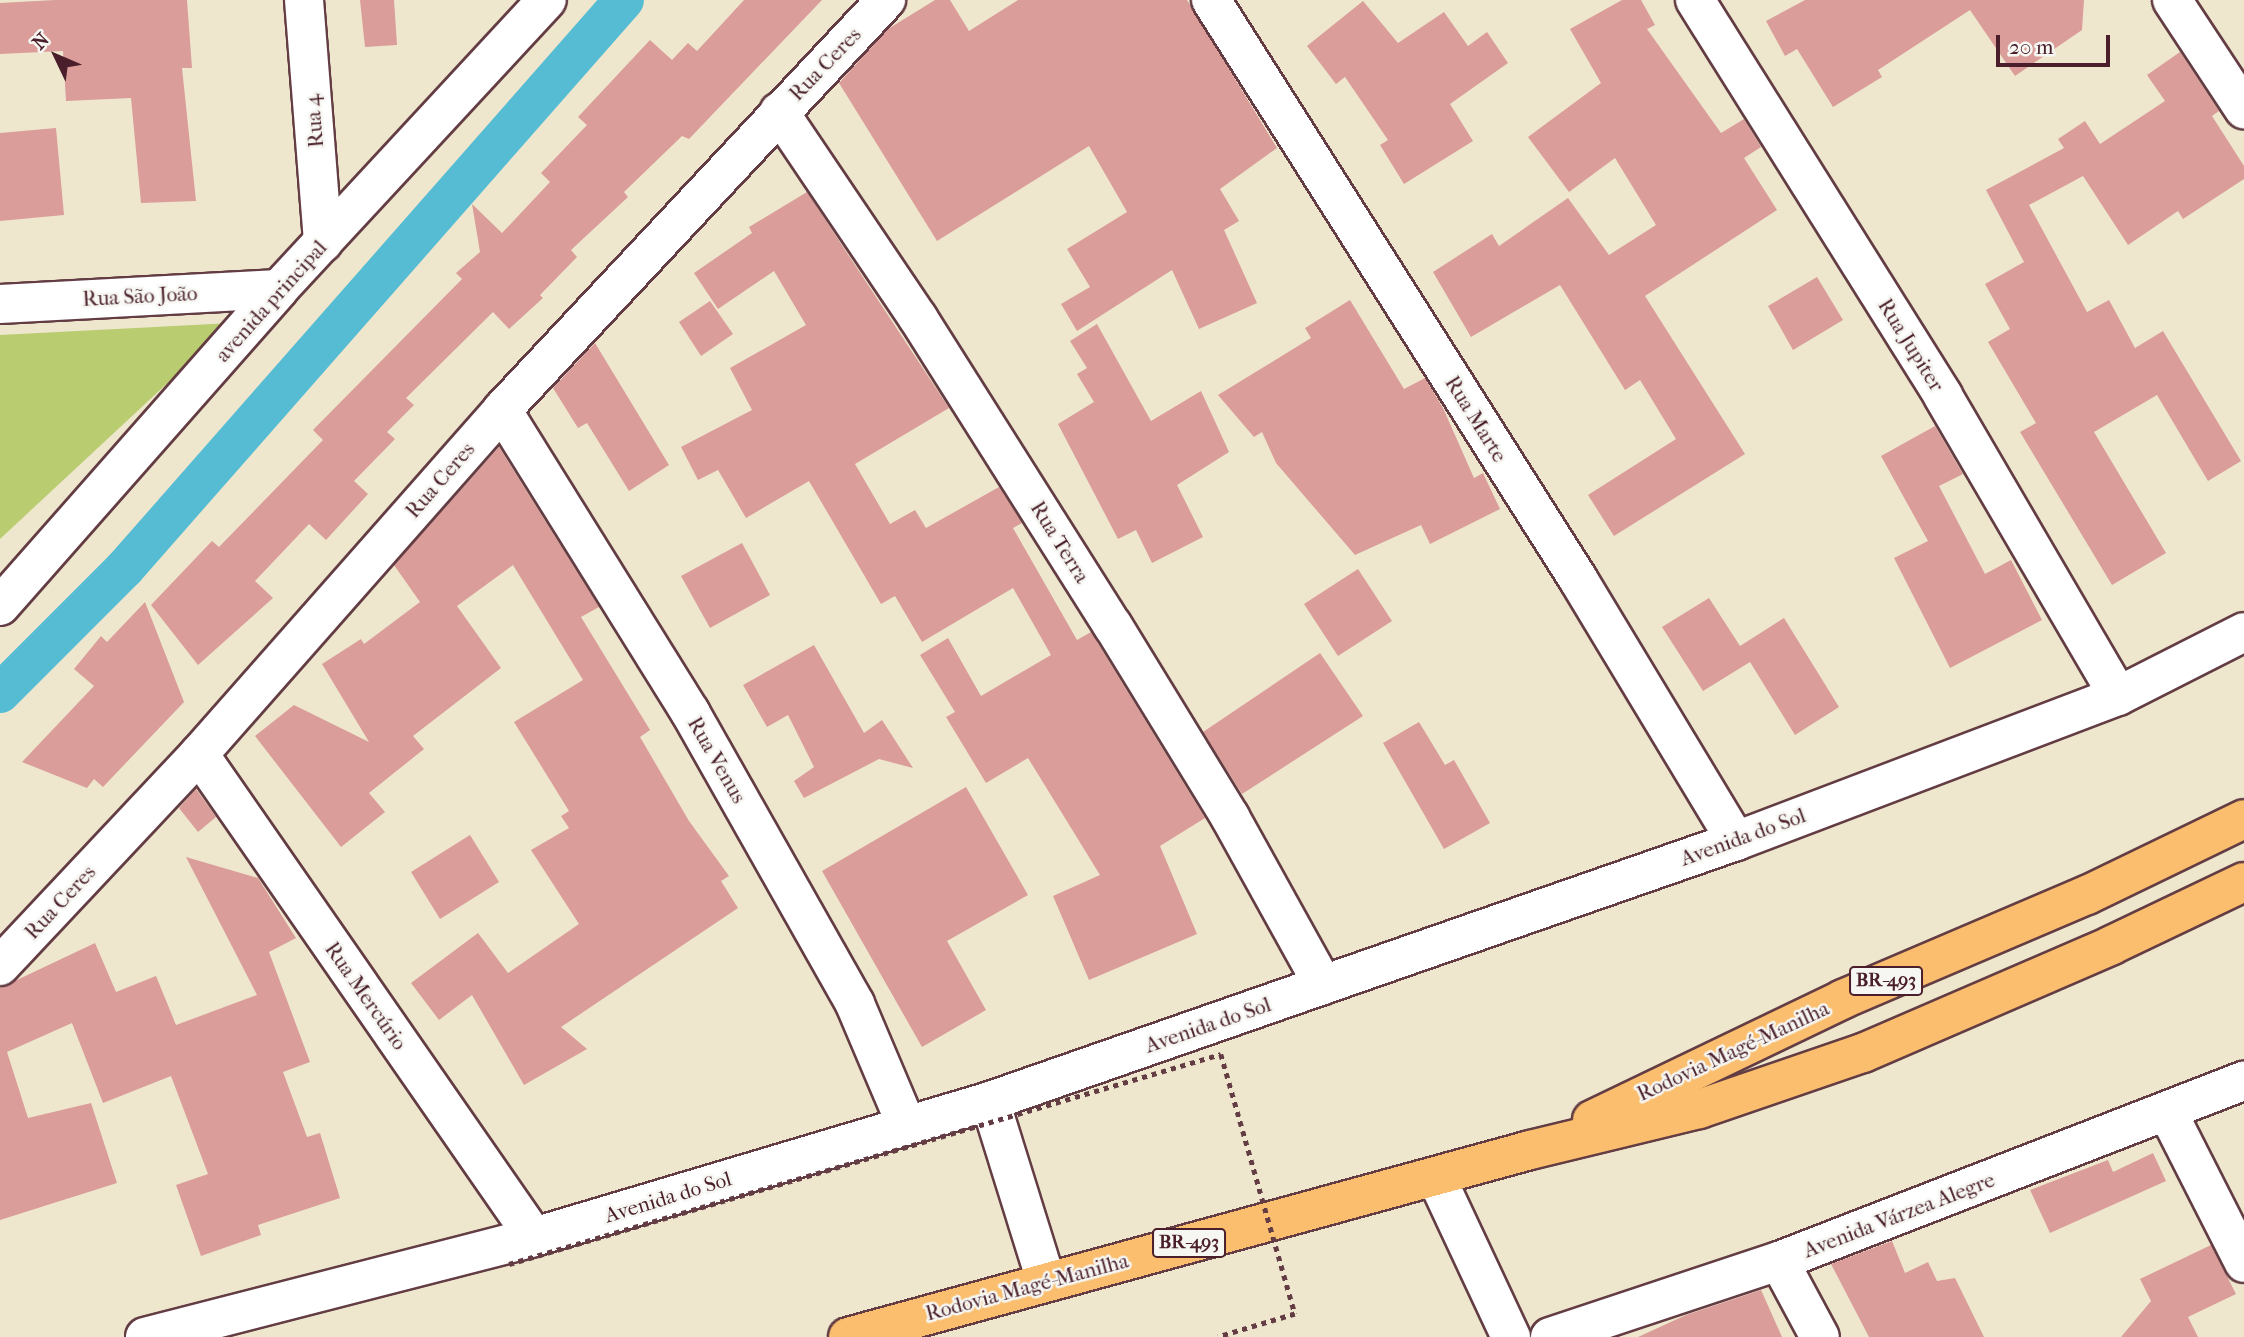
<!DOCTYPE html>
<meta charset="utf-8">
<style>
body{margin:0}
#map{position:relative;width:2244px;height:1337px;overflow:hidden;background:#eee7ce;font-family:"IM FELL French Canon",serif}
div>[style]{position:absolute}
.green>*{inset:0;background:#b9cc6f}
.canal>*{height:40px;margin:-20px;padding:0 20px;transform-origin:20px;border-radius:20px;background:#55bcd3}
.building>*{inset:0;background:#da9d9a}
.roads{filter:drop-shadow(2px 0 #633d43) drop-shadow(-2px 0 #633d43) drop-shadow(0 2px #633d43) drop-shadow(0 -2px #633d43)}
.minor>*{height:38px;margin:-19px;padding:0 19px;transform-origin:19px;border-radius:19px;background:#fff}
.trunk>*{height:38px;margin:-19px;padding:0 19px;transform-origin:19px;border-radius:19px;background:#fabe6e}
.path-bridge>*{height:4.5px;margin-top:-2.25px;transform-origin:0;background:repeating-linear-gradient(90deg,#633d43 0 5px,transparent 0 10px)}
span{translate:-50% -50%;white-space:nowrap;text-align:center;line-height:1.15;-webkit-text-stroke:5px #f6f6f2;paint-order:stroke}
.shield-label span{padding:2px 5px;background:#f6f6f2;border:2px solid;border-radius:5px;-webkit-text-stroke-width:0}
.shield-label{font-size:19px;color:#4a1f2b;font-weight:700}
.street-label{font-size:21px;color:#4a1f2b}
.north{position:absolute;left:21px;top:21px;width:70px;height:70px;-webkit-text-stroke:5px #f6f6f2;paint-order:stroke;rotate:314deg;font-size:19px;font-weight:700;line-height:28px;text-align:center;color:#4a1f2b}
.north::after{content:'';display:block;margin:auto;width:24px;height:32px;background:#4a1f2b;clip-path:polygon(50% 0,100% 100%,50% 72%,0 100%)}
.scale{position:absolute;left:1996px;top:35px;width:114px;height:32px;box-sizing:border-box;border:4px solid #4a1f2b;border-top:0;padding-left:9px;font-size:21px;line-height:24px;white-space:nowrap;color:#4a1f2b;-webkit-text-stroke:5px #f6f6f2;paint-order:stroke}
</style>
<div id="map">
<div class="green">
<div style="clip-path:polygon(232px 323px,0 539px,0 335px)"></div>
</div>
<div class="canal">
<div style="left:0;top:693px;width:177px;rotate:-45deg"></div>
<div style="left:125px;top:568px;width:756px;rotate:-48.7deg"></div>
</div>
<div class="building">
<div style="clip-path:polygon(55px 0,187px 0,192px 68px,182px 68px,196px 201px,141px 203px,131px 98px,66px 101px,63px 51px,0 54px,0 3px)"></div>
<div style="clip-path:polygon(360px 0,394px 0,397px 45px,365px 47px)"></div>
<div style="clip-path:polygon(744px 0,822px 0,689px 139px,682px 136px,624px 192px,628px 197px,571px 250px,577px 257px,540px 295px,543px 298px,509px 329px,493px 312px,406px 398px,414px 405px,387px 432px,395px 439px,354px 481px,368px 494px,326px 540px,309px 524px,255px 581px,273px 598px,198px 665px,151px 605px,212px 541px,219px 547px,323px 440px,313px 430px,462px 279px,456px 273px,480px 252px,472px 204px,502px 233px,550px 182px,541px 173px,587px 125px,578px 117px,650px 40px,672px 60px,688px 43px,697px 51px)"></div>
<div style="clip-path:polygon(935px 0,950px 0,969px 31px,1018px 0,1187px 0,1277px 148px,1220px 189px,1239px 221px,1224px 230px,1257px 303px,1199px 329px,1172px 270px,1077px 331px,1061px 304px,1090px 287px,1067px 249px,1127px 212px,1089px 146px,937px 241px,839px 83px,888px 29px)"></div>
<div style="clip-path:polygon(1622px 0,1641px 0,1655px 25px,1647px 29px,1721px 133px,1744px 119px,1761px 147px,1744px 158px,1777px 210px,1645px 296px,1745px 454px,1614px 536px,1588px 495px,1676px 439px,1640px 380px,1625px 390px,1560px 285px,1471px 337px,1433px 272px,1492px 234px,1499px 246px,1568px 198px,1609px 255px,1656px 225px,1615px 158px,1569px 192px,1528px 137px,1601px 83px,1570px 29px)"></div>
<div style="clip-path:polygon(1805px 0,2084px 0,2082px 30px,2015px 76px,1970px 10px,1878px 70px,1882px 77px,1833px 107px,1797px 49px,1785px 56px,1766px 21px)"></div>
<div style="clip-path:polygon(1363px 1px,1398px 43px,1444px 12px,1468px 46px,1487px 32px,1508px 63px,1450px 104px,1473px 141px,1404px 184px,1380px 145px,1388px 140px,1345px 77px,1336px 84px,1307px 46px)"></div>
<div style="clip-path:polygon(2180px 52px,2219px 111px,2212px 116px,2244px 166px,2244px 179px,2183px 219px,2178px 211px,2128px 245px,2083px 176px,2029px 205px,2087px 312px,2109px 300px,2135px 348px,2163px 331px,2241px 461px,2208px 481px,2157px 395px,2094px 432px,2166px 553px,2112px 585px,2020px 432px,2036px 423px,1988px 342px,2010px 329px,1985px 284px,2024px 262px,1986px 190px,2064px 148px,2058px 139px,2085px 121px,2100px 144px,2165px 101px,2147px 75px)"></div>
<div style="clip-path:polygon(56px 128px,64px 215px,0 221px,0 133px)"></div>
<div style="clip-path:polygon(807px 192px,949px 408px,855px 464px,890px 524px,915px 510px,926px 528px,999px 487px,1022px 523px,1013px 528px,1077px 640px,1091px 632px,1205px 818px,1160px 846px,1197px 934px,1089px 980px,1053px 896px,1100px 875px,1028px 758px,986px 783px,946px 717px,955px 712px,920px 655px,948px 638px,981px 696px,1051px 655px,1013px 588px,922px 642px,895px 596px,881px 604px,809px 481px,746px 518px,718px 470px,698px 480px,681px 447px,752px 410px,730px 368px,806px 325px,774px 271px,718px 309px,694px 273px,752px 233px,749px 227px)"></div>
<div style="clip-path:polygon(1817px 277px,1843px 320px,1793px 350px,1768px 306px)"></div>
<div style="clip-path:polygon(1350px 300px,1404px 389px,1425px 378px,1443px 408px,1474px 478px,1483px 473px,1500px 509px,1430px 544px,1421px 525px,1355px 555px,1276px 463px,1262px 432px,1254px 437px,1218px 395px,1311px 338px,1305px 328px)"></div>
<div style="clip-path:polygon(710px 301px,733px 334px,701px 356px,679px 322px)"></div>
<div style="clip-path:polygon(1097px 324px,1151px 421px,1201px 391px,1229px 452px,1177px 485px,1203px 537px,1152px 563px,1136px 530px,1118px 539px,1058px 424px,1094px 402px,1077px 374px,1087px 368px,1070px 341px)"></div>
<div style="clip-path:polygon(595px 343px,669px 465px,629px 491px,587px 423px,578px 428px,553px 388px)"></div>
<div style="clip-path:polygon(1935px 426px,1963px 474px,1939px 486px,1985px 574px,2011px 560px,2042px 620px,1950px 668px,1894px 558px,1928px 541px,1881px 456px)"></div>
<div style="clip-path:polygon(499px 447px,599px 607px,581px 617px,650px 730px,640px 737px,689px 821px,729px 876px,721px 881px,738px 908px,561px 1027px,587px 1049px,524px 1085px,472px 995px,439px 1020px,411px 983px,478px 933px,508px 973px,579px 924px,531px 850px,569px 828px,561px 816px,569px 811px,514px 722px,583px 680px,513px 565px,457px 606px,501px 668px,413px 736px,424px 749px,369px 793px,385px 812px,341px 847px,255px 736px,294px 705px,369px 742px,322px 664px,361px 639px,364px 644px,420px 602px,394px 565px)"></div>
<div style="clip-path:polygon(742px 543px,770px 595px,710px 628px,681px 576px)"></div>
<div style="clip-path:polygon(1358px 569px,1392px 621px,1338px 656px,1304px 604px)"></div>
<div style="clip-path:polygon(1709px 598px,1740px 646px,1784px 618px,1839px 707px,1795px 735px,1750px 662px,1703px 691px,1662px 627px)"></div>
<div style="clip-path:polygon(145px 602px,184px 702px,103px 787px,94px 779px,87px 788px,22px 762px,94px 686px,74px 669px,101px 636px,107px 642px)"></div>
<div style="clip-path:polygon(814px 645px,864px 733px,882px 720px,913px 768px,879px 759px,804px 798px,794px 781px,814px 767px,788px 715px,767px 727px,743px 685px)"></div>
<div style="clip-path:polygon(1320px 653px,1363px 716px,1242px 794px,1203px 732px)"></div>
<div style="clip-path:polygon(1419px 722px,1445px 765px,1454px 760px,1490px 823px,1444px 849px,1383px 743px)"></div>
<div style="clip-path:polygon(966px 787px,1028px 895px,947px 941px,986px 1010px,922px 1047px,822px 871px)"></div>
<div style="clip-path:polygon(196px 789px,216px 817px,198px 832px,179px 808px)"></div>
<div style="clip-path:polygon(470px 835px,499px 882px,440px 919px,411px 872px)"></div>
<div style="clip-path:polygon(186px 857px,258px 878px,296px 938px,269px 952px,310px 1062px,283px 1072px,307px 1137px,320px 1133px,340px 1198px,258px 1225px,261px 1235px,201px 1256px,176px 1185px,208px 1174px,171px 1076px,103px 1103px,72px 1023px,7px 1052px,28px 1118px,91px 1103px,117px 1183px,0 1220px,0 988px,95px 943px,116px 992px,156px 976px,176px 1025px,257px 995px)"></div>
<div style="clip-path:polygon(2153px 1153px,2166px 1181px,2050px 1233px,2030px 1190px,2108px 1160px,2113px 1172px)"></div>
<div style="clip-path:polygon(1892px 1241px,1905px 1273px,1928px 1262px,1937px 1281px,1955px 1278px,1984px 1337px,1869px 1337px,1831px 1264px)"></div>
<div style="clip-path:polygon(2211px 1245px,2236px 1294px,2188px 1317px,2198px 1337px,2121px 1337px,2151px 1301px,2140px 1279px)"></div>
<div style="clip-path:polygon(1761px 1290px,1782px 1337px,1638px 1337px,1686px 1315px)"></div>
</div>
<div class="roads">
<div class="minor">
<div style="left:304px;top:0;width:243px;rotate:85.5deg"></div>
<div style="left:1211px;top:0;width:686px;rotate:57.63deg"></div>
<div style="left:1578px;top:579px;width:306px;rotate:58.9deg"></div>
<div style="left:1695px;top:0;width:467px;rotate:57.9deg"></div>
<div style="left:1943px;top:396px;width:347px;rotate:59.7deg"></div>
<div style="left:2172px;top:0;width:131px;rotate:56.6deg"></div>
<div style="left:779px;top:112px;width:249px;rotate:56deg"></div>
<div style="left:918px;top:318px;width:365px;rotate:57.7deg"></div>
<div style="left:1113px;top:626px;width:224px;rotate:58.5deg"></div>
<div style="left:1230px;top:817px;width:192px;rotate:61deg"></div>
<div style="left:0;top:304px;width:279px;rotate:-3.1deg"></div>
<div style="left:502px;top:410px;width:356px;rotate:58.1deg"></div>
<div style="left:690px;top:712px;width:335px;rotate:60.5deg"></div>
<div style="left:855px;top:1004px;width:130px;rotate:67deg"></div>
<div style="left:0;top:606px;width:422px;rotate:-48.6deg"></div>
<div style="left:279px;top:289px;width:394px;rotate:-47.2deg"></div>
<div style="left:199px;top:754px;width:588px;rotate:55.26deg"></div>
<div style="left:0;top:966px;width:291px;rotate:-46.8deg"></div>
<div style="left:199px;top:754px;width:458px;rotate:-48.6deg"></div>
<div style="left:502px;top:410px;width:562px;rotate:-46.88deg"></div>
<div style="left:990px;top:1101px;width:189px;rotate:72.7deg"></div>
<div style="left:2168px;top:1113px;width:168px;rotate:63.1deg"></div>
<div style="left:1436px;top:1177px;width:177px;rotate:64.9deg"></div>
<div style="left:1779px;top:1261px;width:86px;rotate:61.7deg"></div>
<div style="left:145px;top:1337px;width:402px;rotate:-14.4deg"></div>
<div style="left:534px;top:1237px;width:476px;rotate:-16.6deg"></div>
<div style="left:990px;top:1101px;width:790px;rotate:-19.21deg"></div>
<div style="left:1736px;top:841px;width:409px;rotate:-20.8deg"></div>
<div style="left:2118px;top:696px;width:141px;rotate:-26.9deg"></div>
<div style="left:1550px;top:1337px;width:241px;rotate:-18.4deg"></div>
<div style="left:1779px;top:1261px;width:499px;rotate:-21.2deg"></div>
</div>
<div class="trunk">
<div style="left:1592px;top:1120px;width:279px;rotate:-25.7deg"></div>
<div style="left:1843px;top:999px;width:265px;rotate:-23.1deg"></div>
<div style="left:2087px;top:895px;width:174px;rotate:-25.8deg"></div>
<div style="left:848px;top:1337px;width:707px;rotate:-15.33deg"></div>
<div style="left:1530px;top:1150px;width:174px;rotate:-13.6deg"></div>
<div style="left:1699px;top:1109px;width:173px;rotate:-18.9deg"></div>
<div style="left:1863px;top:1053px;width:271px;rotate:-23.4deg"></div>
<div style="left:2112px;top:945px;width:146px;rotate:-25.5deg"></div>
</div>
</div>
<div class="path-bridge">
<div style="left:509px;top:1264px;width:742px;rotate:-16.43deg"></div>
<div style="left:1221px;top:1054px;width:270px;rotate:74.1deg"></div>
<div style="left:1295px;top:1314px;width:80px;rotate:163.4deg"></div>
</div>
<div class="shield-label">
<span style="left:1886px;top:981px">BR-493</span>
<span style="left:1189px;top:1243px">BR-493</span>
</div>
<div class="street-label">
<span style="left:825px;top:64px;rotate:-46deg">Rua Ceres</span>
<span style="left:314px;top:121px;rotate:-95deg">Rua 4</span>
<span style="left:140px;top:296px;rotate:-3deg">Rua São João</span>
<span style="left:271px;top:301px;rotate:-48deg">avenida principal</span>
<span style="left:1911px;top:345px;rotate:58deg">Rua Jupiter</span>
<span style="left:1476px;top:419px;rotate:58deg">Rua Marte</span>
<span style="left:440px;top:480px;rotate:-49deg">Rua Ceres</span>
<span style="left:1060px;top:542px;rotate:58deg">Rua Terra</span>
<span style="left:717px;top:760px;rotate:60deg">Rua Venus</span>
<span style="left:1743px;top:837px;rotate:-20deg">Avenida do Sol</span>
<span style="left:60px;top:902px;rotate:-47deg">Rua Ceres</span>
<span style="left:366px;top:996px;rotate:55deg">Rua Mercúrio</span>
<span style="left:1208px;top:1025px;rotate:-19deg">Avenida do Sol</span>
<span style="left:1733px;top:1051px;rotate:-25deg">Rodovia Magé-Manilha</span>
<span style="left:668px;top:1197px;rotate:-17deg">Avenida do Sol</span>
<span style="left:1899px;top:1215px;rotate:-21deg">Avenida Várzea Alegre</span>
<span style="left:1027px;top:1287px;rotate:-15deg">Rodovia Magé-Manilha</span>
</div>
<div class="north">N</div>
<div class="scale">20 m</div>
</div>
